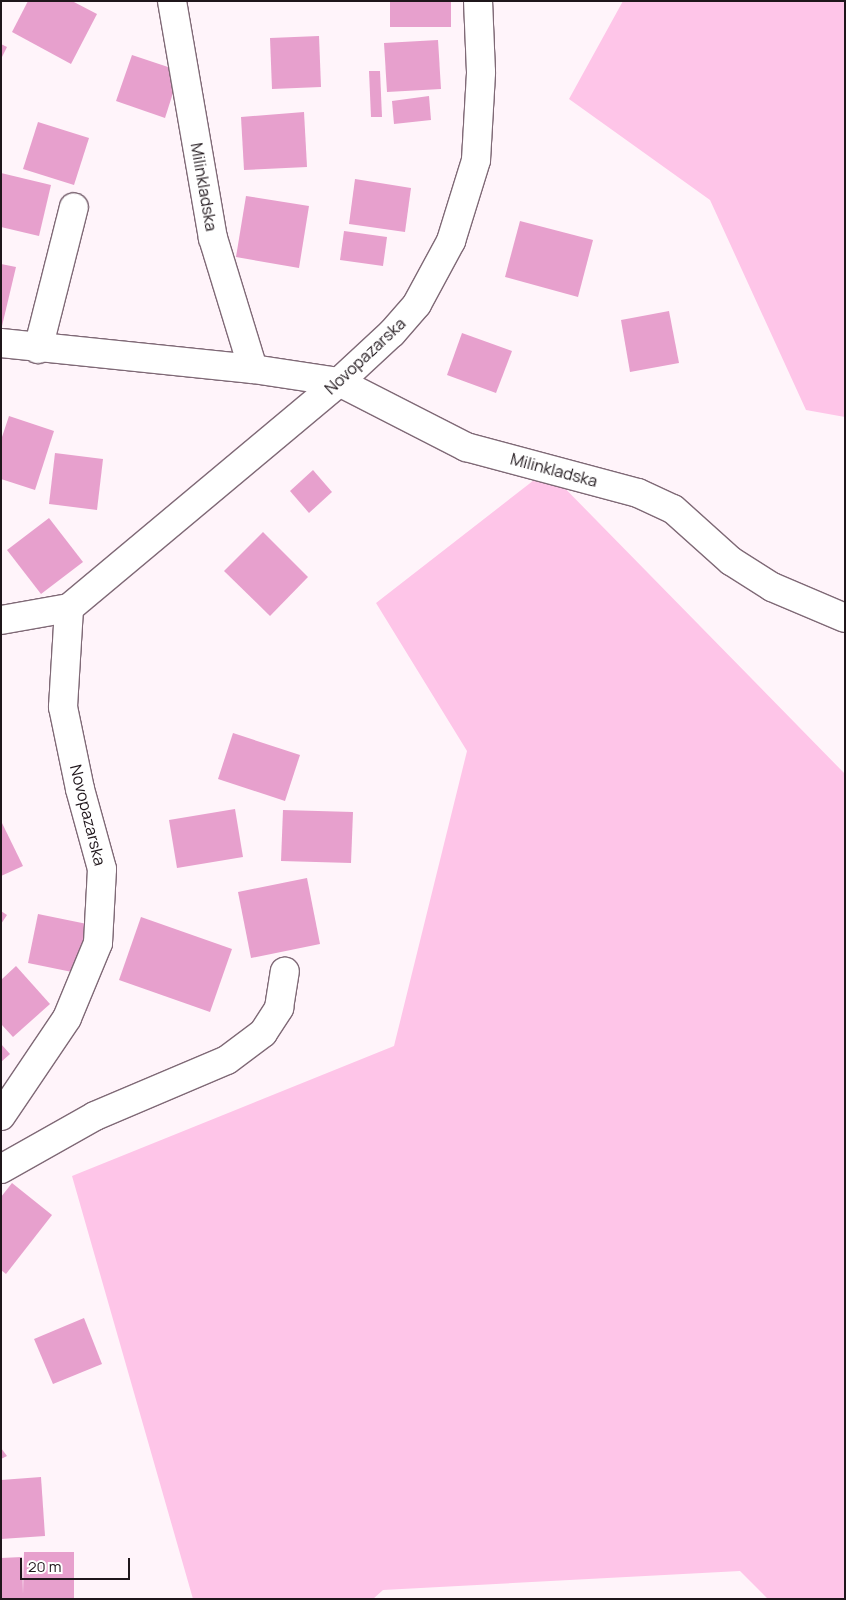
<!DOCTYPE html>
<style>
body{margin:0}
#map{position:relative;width:846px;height:1600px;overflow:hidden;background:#fff4fa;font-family:Manrope,sans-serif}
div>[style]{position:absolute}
.green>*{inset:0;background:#fec5e8}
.building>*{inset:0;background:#e7a0cd}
.roads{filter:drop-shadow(1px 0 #7f6976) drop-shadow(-1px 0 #7f6976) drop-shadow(0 1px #7f6976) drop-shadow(0 -1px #7f6976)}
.minor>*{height:28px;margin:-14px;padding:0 14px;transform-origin:14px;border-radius:14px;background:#fff}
span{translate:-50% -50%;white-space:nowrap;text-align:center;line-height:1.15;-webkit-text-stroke:4px #fff;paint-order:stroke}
.street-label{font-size:16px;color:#1f161b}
.frame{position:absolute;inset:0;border:2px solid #1f161b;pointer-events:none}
.scale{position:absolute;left:20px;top:1558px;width:110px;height:22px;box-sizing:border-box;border:2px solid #1f161b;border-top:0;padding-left:6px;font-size:15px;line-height:18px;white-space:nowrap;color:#1f161b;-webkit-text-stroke:4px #fff;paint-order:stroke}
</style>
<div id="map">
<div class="green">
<div style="clip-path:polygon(623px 1px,845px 1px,845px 417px,806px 410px,710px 200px,569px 99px)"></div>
<div style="clip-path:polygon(547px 470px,845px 774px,845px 1599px,768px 1599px,740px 1571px,383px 1590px,373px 1599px,193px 1599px,72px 1176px,394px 1046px,467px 751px,376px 603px)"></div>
</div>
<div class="building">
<div style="clip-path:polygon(28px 1px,72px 1px,97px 14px,71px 64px,12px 32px)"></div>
<div style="clip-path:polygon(390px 1px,451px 1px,451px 27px,390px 27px)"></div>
<div style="clip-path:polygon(319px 36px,321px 87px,272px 89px,270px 38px)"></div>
<div style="clip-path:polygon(438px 40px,441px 89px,387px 92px,384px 43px)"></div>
<div style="clip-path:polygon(1px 44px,7px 47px,1px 59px)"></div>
<div style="clip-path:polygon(132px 55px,180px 71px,165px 118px,116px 101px)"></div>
<div style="clip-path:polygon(369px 71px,380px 71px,382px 117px,371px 117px)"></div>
<div style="clip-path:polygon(429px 96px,431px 120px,394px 124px,392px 101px)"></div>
<div style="clip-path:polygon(304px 112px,307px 167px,244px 170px,241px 117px)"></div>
<div style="clip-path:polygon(38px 122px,89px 138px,74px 185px,23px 169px)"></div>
<div style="clip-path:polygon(1px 173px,51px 185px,39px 236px,1px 227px)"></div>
<div style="clip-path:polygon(355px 179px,411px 188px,405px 232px,349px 224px)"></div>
<div style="clip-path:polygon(246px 196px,309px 206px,299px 268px,236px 257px)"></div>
<div style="clip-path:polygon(520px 221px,593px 240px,578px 297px,505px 277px)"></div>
<div style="clip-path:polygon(344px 231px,387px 237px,383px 266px,340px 260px)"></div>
<div style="clip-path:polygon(1px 264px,16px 267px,2px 326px,1px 326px)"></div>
<div style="clip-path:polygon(669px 311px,679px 363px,630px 372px,621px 320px)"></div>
<div style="clip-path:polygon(462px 333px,512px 351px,496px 393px,447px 375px)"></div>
<div style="clip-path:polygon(9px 416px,54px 431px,35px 490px,1px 479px,1px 440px)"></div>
<div style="clip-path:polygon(55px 453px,103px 459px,97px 510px,49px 504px)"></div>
<div style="clip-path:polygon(313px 470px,332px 492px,309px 513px,290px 491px)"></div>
<div style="clip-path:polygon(49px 518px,83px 562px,41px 594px,7px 550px)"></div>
<div style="clip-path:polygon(263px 532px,308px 577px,270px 616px,224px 571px)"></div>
<div style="clip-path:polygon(233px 733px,300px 755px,285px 801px,218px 779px)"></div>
<div style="clip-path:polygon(235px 809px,243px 857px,177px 868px,169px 820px)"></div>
<div style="clip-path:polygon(283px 810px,353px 812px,351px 863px,281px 861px)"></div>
<div style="clip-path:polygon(1px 821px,23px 866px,1px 876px)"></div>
<div style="clip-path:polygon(307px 878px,320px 944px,251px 958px,238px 892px)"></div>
<div style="clip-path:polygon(1px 911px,7px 915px,1px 924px)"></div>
<div style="clip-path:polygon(38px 914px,87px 924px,77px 973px,28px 963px)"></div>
<div style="clip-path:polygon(141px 917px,232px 949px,210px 1012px,119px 980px)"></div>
<div style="clip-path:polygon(16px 966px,50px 1004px,13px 1037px,1px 1024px,1px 980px)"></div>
<div style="clip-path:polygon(1px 1044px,10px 1054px,1px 1062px)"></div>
<div style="clip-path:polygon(12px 1183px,52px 1215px,6px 1274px,1px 1270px,1px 1197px)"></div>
<div style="clip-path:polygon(84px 1318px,102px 1364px,53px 1384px,34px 1339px)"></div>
<div style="clip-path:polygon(1px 1448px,7px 1456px,1px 1459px)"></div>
<div style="clip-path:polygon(41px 1477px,45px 1536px,1px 1539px,1px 1480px)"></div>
<div style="clip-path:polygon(24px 1552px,74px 1552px,74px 1599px,1px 1599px,1px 1558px,22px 1557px,23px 1594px)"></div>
</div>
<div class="roads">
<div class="minor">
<div style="left:172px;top:1px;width:241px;rotate:80.2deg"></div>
<div style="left:213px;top:238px;width:137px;rotate:73deg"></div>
<div style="left:1px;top:343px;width:253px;rotate:5.9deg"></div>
<div style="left:253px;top:369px;width:87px;rotate:8.6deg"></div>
<div style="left:339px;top:382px;width:143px;rotate:27.1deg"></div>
<div style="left:466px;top:447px;width:178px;rotate:15deg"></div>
<div style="left:638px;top:493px;width:38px;rotate:25deg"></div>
<div style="left:673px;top:509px;width:78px;rotate:41.9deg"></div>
<div style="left:731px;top:561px;width:49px;rotate:32.4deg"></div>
<div style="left:772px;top:587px;width:79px;rotate:23deg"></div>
<div style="left:38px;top:349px;width:146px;rotate:-75.8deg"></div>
<div style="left:1px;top:620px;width:69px;rotate:-10deg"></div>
<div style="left:69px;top:608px;width:352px;rotate:-39.9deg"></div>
<div style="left:339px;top:382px;width:72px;rotate:-42.8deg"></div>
<div style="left:392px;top:333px;width:38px;rotate:-49deg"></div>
<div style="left:417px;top:304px;width:72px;rotate:-61.6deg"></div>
<div style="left:451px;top:241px;width:85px;rotate:-72.8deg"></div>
<div style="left:476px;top:160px;width:88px;rotate:-86.7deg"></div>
<div style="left:481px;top:72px;width:71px;rotate:-92.4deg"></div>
<div style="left:1px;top:1116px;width:118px;rotate:-56deg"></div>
<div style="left:67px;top:1018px;width:81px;rotate:-67.5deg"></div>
<div style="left:98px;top:943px;width:74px;rotate:-86.9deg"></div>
<div style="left:102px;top:869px;width:83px;rotate:-105.4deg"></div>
<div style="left:80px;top:789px;width:84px;rotate:-101.7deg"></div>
<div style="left:63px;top:707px;width:99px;rotate:-86.5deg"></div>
<div style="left:1px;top:1169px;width:108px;rotate:-29.4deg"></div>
<div style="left:95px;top:1116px;width:143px;rotate:-23deg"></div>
<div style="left:227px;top:1060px;width:45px;rotate:-36.9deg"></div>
<div style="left:263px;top:1033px;width:30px;rotate:-57deg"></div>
<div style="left:279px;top:1008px;width:37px;rotate:-81deg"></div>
</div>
</div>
<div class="street-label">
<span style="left:204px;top:187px;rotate:80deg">Milinkladska</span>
<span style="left:365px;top:356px;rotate:-43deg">Novopazarska</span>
<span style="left:554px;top:470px;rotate:15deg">Milinkladska</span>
<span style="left:88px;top:815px;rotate:76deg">Novopazarska</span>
</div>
<div class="frame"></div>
<div class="scale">20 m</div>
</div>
